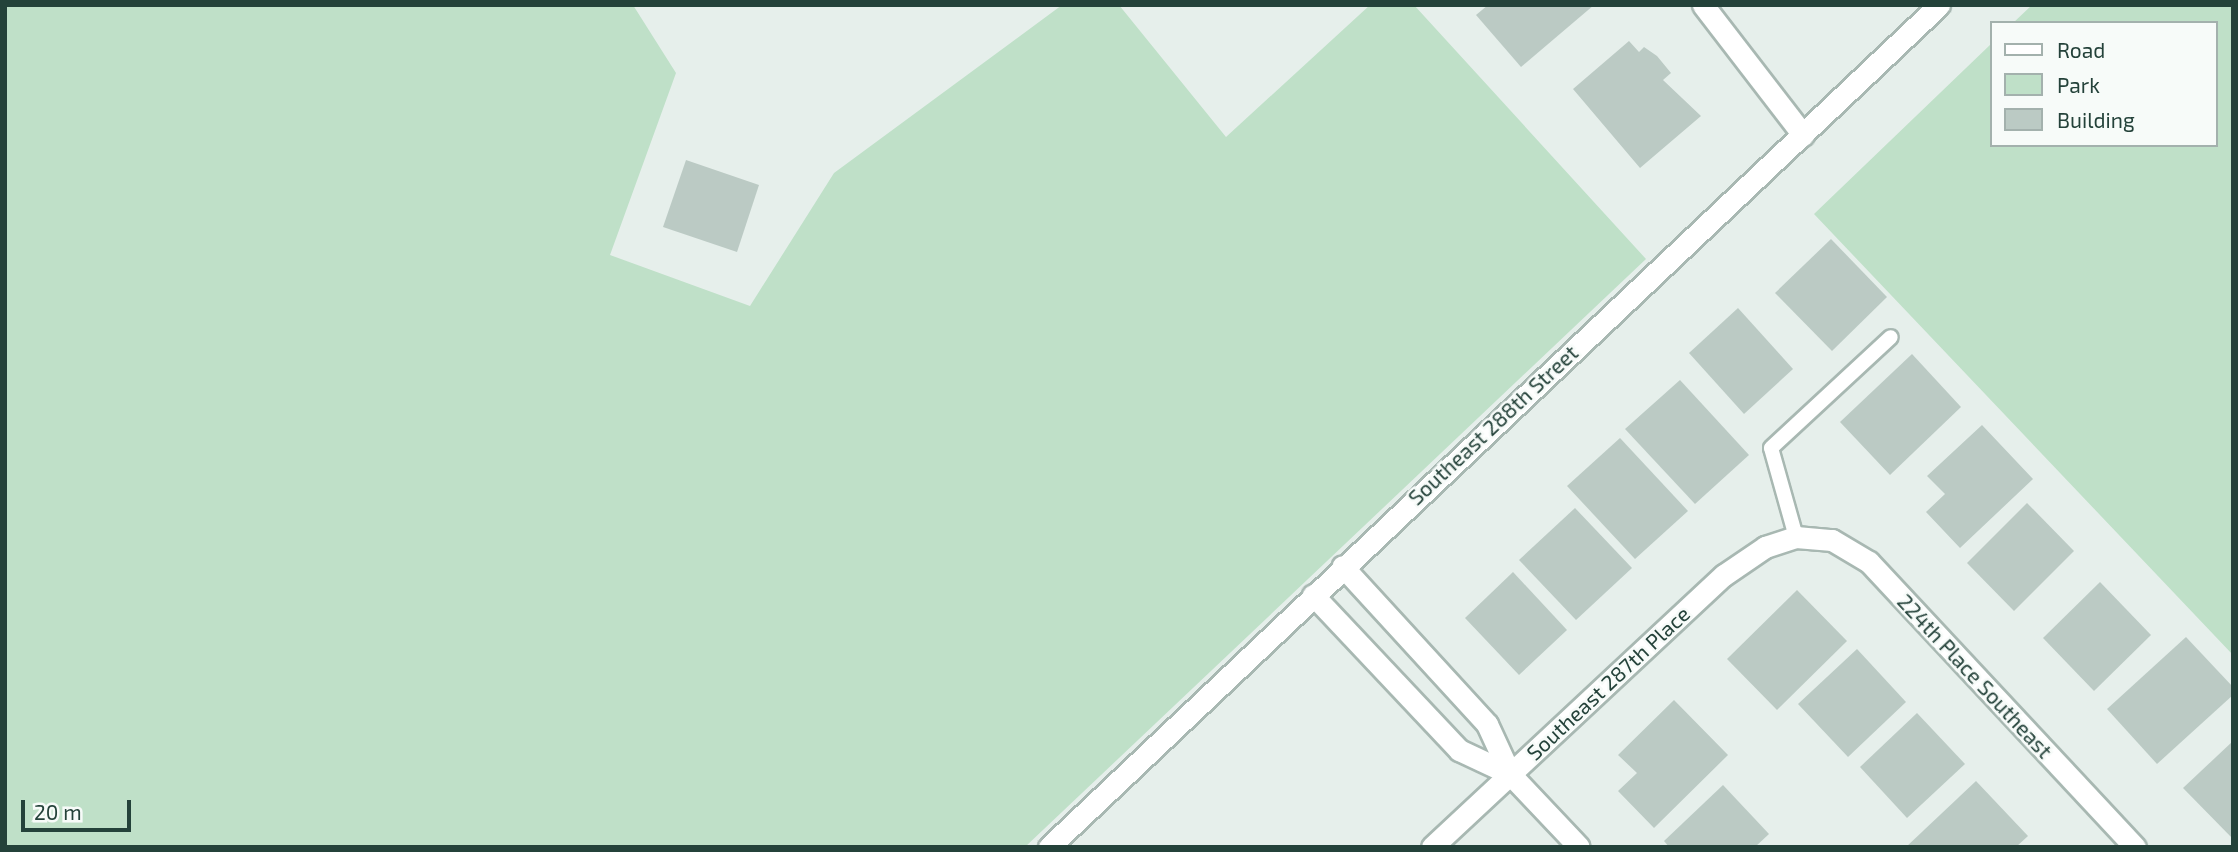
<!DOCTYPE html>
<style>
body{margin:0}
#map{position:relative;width:2238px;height:852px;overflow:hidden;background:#e6efeb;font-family:"Exo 2",sans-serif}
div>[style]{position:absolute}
.green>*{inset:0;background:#bfe0c8}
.building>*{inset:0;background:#bbcac4}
.roads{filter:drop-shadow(2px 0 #a8b8b2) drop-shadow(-2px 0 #a8b8b2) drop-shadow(0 2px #a8b8b2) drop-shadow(0 -2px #a8b8b2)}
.service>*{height:14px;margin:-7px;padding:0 7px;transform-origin:7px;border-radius:7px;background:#fff}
.minor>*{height:21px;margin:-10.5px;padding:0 10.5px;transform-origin:10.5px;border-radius:10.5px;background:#fff}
.tertiary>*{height:21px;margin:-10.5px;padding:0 10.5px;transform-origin:10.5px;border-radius:10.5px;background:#fff}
span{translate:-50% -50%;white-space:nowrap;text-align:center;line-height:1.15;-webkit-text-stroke:5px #f7fbf9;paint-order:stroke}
.street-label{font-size:21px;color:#24423a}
.frame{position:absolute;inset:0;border:7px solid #24423a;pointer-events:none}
.legend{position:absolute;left:1990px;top:21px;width:228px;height:126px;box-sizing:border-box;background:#f7fbf9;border:2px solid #a3b1ad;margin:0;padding:9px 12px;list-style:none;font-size:21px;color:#24423a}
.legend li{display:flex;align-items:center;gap:14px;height:35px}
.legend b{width:35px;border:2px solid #a3b1ad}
.scale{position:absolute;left:21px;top:800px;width:110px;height:32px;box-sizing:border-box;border:4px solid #24423a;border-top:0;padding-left:9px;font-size:21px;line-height:24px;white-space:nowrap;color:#24423a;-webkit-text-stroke:5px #f7fbf9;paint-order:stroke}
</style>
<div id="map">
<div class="green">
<div style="clip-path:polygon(5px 5px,633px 5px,676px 73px,610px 255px,750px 306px,834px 173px,1062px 5px,1119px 5px,1226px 137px,1370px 5px,1414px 5px,1646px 259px,1025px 847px,5px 847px)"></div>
<div style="clip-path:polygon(2032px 5px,2233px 5px,2233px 655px,1814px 214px,1991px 44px,1991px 145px,2215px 145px,2215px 23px,2013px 23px)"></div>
</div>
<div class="building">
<div style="clip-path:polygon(1488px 5px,1594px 5px,1521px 67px,1476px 15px)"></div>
<div style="clip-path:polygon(1629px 41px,1639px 52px,1644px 47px,1657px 56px,1671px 73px,1663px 80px,1701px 116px,1640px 168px,1573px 89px)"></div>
<div style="clip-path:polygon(686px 160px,759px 185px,737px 252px,663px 227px)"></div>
<div style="clip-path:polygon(1831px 239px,1887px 297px,1832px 351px,1775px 293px)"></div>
<div style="clip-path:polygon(1738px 308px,1793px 369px,1744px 414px,1689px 353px)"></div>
<div style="clip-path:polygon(1912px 354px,1961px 407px,1890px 475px,1840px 422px)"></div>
<div style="clip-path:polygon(1680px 380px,1749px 455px,1695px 504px,1625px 429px)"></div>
<div style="clip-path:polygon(1982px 425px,2033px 479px,1960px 548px,1926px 512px,1945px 494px,1927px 476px)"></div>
<div style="clip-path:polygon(1620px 438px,1688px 511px,1635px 559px,1567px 486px)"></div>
<div style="clip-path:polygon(2027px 503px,2074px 551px,2014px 611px,1967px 563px)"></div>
<div style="clip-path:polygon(1575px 508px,1632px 568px,1576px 620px,1519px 560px)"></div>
<div style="clip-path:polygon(1513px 572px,1567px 630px,1519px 675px,1465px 618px)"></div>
<div style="clip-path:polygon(2100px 582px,2151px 635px,2094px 691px,2043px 638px)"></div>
<div style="clip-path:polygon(1797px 590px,1847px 641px,1777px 710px,1727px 659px)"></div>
<div style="clip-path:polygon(2186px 637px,2233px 687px,2233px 695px,2157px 764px,2107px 709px)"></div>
<div style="clip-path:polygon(1857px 649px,1906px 702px,1848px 757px,1798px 704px)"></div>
<div style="clip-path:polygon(1674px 700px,1728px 755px,1654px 828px,1618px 791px,1637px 773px,1618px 755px)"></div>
<div style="clip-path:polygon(1917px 713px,1965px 764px,1907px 818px,1860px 767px)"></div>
<div style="clip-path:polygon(2233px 741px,2233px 839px,2183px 788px)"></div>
<div style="clip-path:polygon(1976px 781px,2028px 836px,2016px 847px,1906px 847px)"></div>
<div style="clip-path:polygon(1723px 785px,1769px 834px,1755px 847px,1669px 847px,1664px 841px)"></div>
</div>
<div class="roads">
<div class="service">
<div style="left:1796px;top:537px;width:92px;rotate:-105.7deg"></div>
<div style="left:1771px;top:448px;width:163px;rotate:-42.8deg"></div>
</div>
<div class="minor">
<div style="left:1703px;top:5px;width:164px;rotate:52.4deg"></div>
<div style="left:1313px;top:595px;width:213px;rotate:46.7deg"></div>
<div style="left:1459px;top:750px;width:56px;rotate:25.2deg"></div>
<div style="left:1510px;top:774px;width:55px;rotate:-114.7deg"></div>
<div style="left:1487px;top:724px;width:214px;rotate:-132.5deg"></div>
<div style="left:1510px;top:774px;width:100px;rotate:46.6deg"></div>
<div style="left:1432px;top:847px;width:399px;rotate:-43deg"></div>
<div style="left:1724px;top:575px;width:50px;rotate:-34.3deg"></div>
<div style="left:1765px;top:547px;width:33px;rotate:-18deg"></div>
<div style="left:1796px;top:537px;width:36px;rotate:5deg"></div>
<div style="left:1832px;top:540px;width:43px;rotate:30.7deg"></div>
<div style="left:1869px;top:562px;width:390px;rotate:47deg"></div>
</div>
<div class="tertiary">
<div style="left:1049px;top:847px;width:1225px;rotate:-43.41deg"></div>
</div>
</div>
<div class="street-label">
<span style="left:1493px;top:425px;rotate:-43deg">Southeast 288th Street</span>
<span style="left:1975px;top:676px;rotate:47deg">224th Place Southeast</span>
<span style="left:1608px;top:683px;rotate:-43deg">Southeast 287th Place</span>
</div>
<div class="frame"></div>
<ul class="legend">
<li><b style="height:9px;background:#fff"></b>Road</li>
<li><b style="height:19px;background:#bfe0c8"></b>Park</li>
<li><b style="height:19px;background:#bbcac4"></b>Building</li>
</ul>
<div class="scale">20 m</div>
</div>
